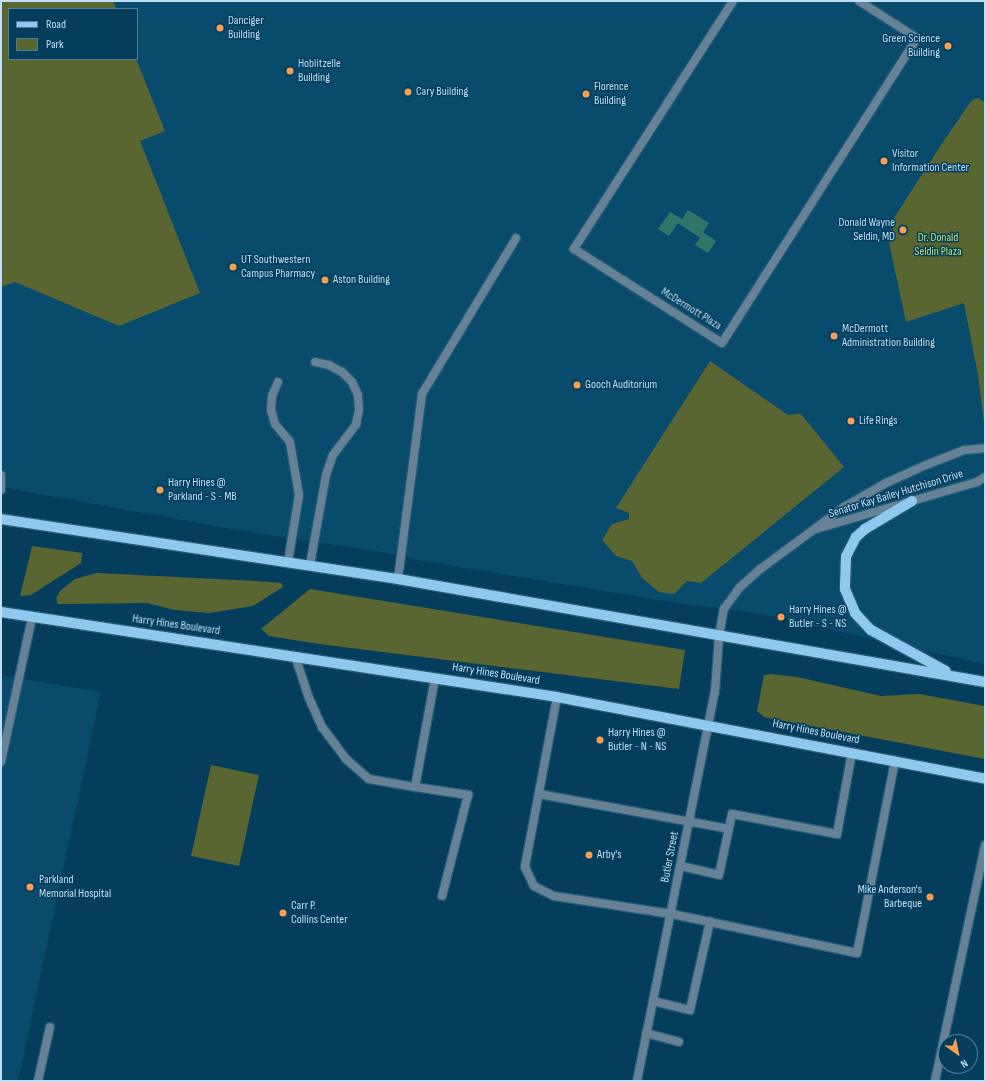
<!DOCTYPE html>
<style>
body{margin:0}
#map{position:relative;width:986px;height:1082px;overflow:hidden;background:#043e5c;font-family:"Sofia Sans Condensed",sans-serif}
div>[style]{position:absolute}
.built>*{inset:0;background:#094b6d}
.green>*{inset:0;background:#5a6632}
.water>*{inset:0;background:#317468}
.roads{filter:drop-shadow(1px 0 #255b78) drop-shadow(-1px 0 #255b78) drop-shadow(0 1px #255b78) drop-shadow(0 -1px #255b78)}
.lane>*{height:8px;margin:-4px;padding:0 4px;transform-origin:4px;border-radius:4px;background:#678295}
.street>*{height:8px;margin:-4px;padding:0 4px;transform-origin:4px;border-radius:4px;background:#678295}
.primary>*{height:10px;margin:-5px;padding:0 5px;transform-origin:5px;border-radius:5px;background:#90c9f0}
.dots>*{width:11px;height:11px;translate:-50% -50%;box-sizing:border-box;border:2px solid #043e5c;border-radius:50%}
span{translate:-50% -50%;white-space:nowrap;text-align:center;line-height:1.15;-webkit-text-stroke:3px #043e5c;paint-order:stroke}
.poi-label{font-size:12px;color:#bedff6}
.left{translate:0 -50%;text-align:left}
.right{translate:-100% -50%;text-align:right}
.park-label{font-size:12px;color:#c4dd65}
.street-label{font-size:12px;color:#bedff6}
.frame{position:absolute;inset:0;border:2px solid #bedff6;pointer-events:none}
.legend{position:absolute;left:8px;top:8px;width:130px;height:52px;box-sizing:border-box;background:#043e5c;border:1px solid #4e7e9a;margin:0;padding:5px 7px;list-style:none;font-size:12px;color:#bedff6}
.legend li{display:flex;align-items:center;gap:8px;height:20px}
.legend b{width:20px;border:1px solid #4e7e9a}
.north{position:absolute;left:938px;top:1034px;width:40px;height:40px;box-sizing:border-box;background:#043e5c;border:1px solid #4e7e9a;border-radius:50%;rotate:147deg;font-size:11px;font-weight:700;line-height:16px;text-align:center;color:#bedff6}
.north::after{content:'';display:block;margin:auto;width:14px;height:18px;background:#fa9f4f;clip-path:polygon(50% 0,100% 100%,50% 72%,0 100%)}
</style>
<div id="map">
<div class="built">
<div style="clip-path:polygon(evenodd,1px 1px,985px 1px,985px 664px,757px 613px,677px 603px,423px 561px,377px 551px,254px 533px,1px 487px,1px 1px,9px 9px,137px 9px,137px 59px,9px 59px,9px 9px)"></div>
<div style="clip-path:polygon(1px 675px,101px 692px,18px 1081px,1px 1081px)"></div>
</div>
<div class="green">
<div style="clip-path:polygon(1px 1px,113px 1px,116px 9px,9px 9px,9px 59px,136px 59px,165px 131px,140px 141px,200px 293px,119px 326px,15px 282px,1px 287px)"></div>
<div style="clip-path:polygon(978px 98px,985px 102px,985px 431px,978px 375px,964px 303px,906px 322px,888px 238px,894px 227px,890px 224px,945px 139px,972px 100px)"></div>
<div style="clip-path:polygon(710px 361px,788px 415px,801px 414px,844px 467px,701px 583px,687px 581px,674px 594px,659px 592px,642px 578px,632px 561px,616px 556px,602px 540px,612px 524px,629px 519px,629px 513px,616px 508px)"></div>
<div style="clip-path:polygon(32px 546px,82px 553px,81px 563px,31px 595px,20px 596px)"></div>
<div style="clip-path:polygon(97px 573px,256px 581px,281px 583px,283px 587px,253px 606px,209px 613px,175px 610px,147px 603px,58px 604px,56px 598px,60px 591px,75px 579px)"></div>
<div style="clip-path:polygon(310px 589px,685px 650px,679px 689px,319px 644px,269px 636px,261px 629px)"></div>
<div style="clip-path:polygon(771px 674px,797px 677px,881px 696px,919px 694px,985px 706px,985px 759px,764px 717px,757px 711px,764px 675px)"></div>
<div style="clip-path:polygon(211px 765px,259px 775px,239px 866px,191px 856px)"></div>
</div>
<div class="water">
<div style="clip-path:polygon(688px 210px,709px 223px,703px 232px,716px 241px,708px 253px,695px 245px,700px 238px,678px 223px,669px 236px,658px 229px,670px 212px,682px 219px)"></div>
</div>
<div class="roads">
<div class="lane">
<div style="left:278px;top:382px;width:15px;rotate:113deg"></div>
<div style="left:272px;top:396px;width:14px;rotate:94deg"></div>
<div style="left:271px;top:410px;width:15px;rotate:74deg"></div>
<div style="left:275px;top:424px;width:23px;rotate:50deg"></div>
<div style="left:290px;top:442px;width:54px;rotate:80.4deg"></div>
<div style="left:299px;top:495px;width:68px;rotate:99.3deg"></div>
<div style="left:1px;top:475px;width:15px;rotate:90deg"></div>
<div style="left:310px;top:565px;width:91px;rotate:-79.9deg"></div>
<div style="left:326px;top:475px;width:21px;rotate:-71deg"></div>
<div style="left:333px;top:455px;width:39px;rotate:-53deg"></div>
<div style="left:356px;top:424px;width:14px;rotate:-78deg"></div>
<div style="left:359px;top:410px;width:15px;rotate:-94deg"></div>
<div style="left:358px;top:395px;width:14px;rotate:-115deg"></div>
<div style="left:352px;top:382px;width:14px;rotate:-135deg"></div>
<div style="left:342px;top:372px;width:15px;rotate:-152deg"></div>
<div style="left:329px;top:365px;width:14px;rotate:-168deg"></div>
<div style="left:398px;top:579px;width:187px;rotate:-82.6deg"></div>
<div style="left:422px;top:394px;width:182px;rotate:-58.9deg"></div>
<div style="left:295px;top:656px;width:44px;rotate:71.6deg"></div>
<div style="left:309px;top:698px;width:32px;rotate:66deg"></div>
<div style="left:322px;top:727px;width:40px;rotate:53deg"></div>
<div style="left:346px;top:759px;width:30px;rotate:41deg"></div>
<div style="left:369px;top:779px;width:47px;rotate:9.9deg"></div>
<div style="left:435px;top:678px;width:111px;rotate:100.4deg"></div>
<div style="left:415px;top:787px;width:54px;rotate:8.6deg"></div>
<div style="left:468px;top:795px;width:104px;rotate:104.4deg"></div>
<div style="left:557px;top:697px;width:173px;rotate:100.7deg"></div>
<div style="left:525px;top:867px;width:21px;rotate:65deg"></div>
<div style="left:534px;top:886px;width:22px;rotate:27deg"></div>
<div style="left:554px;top:896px;width:119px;rotate:8.7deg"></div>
<div style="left:672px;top:914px;width:189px;rotate:11.9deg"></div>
<div style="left:857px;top:953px;width:196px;rotate:-78.8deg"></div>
<div style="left:1px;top:762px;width:148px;rotate:-77.9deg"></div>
<div style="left:539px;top:794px;width:193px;rotate:10.4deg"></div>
<div style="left:681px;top:866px;width:39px;rotate:13deg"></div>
<div style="left:719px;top:875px;width:62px;rotate:-78deg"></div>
<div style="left:732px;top:814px;width:107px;rotate:10.8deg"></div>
<div style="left:837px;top:834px;width:83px;rotate:-79.6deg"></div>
<div style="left:653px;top:1001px;width:38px;rotate:14deg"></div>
<div style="left:690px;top:1010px;width:91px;rotate:-77.3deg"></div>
<div style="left:646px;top:1033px;width:34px;rotate:15deg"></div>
<div style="left:38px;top:1081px;width:55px;rotate:-77.5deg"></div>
<div style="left:935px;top:1081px;width:241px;rotate:-78deg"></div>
</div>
<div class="street">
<div style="left:733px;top:1px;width:295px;rotate:122.7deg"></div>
<div style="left:574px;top:249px;width:175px;rotate:32.4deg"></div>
<div style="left:722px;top:343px;width:362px;rotate:-57.4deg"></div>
<div style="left:917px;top:38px;width:69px;rotate:-147.5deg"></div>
<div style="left:816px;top:529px;width:168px;rotate:-16.3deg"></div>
<div style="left:977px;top:482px;width:9px;rotate:-32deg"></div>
<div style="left:637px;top:1081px;width:397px;rotate:-78.7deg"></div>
<div style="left:715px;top:692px;width:56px;rotate:-85.9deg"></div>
<div style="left:719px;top:636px;width:27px;rotate:-80deg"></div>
<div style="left:724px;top:609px;width:26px;rotate:-54deg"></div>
<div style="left:739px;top:588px;width:27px;rotate:-42deg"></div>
<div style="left:759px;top:570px;width:106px;rotate:-36.5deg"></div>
<div style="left:844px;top:507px;width:48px;rotate:-29.7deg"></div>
<div style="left:886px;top:483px;width:44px;rotate:-24.2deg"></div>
<div style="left:926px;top:465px;width:41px;rotate:-21.5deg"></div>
<div style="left:964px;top:450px;width:21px;rotate:-5deg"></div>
</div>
<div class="primary">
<div style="left:912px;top:501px;width:55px;rotate:149.2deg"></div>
<div style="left:865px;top:529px;width:12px;rotate:138deg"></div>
<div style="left:856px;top:537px;width:22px;rotate:117deg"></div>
<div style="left:846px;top:557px;width:32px;rotate:92deg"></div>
<div style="left:845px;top:589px;width:26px;rotate:67deg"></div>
<div style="left:855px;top:613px;width:23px;rotate:47deg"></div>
<div style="left:871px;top:630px;width:85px;rotate:28.7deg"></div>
<div style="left:1px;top:519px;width:402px;rotate:8.6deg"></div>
<div style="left:398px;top:579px;width:596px;rotate:9.95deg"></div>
<div style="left:1px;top:612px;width:562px;rotate:8.69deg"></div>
<div style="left:557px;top:697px;width:436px;rotate:10.8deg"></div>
</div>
</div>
<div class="dots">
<div style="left:220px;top:28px;background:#fa9f4f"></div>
<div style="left:948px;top:46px;background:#fa9f4f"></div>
<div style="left:290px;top:71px;background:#fa9f4f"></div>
<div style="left:408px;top:92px;background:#fa9f4f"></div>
<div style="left:586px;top:94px;background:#fa9f4f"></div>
<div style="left:884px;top:161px;background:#fa9f4f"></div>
<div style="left:903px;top:230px;background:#fa9f4f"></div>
<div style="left:233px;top:267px;background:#fa9f4f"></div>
<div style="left:325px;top:280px;background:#fa9f4f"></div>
<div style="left:834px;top:336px;background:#fa9f4f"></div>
<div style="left:577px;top:385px;background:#fa9f4f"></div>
<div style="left:851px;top:421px;background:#fa9f4f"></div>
<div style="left:160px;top:490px;background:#fa9f4f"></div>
<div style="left:781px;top:617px;background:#fa9f4f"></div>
<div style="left:600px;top:740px;background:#fa9f4f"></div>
<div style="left:589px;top:855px;background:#fa9f4f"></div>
<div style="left:30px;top:887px;background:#fa9f4f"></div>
<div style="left:930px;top:897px;background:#fa9f4f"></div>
<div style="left:283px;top:913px;background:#fa9f4f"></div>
</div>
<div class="poi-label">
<span class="left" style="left:228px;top:28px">Danciger<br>Building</span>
<span class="right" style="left:940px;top:46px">Green Science<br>Building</span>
<span class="left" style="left:298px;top:71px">Hoblitzelle<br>Building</span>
<span class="left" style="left:594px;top:94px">Florence<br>Building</span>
<span class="left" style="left:416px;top:92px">Cary Building</span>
<span class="left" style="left:892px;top:161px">Visitor<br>Information Center</span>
<span class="right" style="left:895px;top:230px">Donald Wayne<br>Seldin, MD</span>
<span class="left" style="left:241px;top:267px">UT Southwestern<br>Campus Pharmacy</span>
<span class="left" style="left:333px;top:280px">Aston Building</span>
<span class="left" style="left:842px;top:336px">McDermott<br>Administration Building</span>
<span class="left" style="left:585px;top:385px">Gooch Auditorium</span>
<span class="left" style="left:859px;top:421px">Life Rings</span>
<span class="left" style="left:168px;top:490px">Harry Hines @<br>Parkland - S - MB</span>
<span class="left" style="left:789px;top:617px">Harry Hines @<br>Butler - S - NS</span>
<span class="left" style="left:608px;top:740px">Harry Hines @<br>Butler - N - NS</span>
<span class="left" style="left:597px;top:855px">Arby's</span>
<span class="left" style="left:39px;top:887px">Parkland<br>Memorial Hospital</span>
<span class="right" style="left:922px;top:897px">Mike Anderson's<br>Barbeque</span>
<span class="left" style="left:291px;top:913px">Carr P.<br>Collins Center</span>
</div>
<div class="park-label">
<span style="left:938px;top:245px">Dr. Donald<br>Seldin Plaza</span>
</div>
<div class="street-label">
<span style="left:691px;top:309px;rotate:32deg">McDermott Plaza</span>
<span style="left:896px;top:494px;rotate:-17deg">Senator Kay Bailey Hutchison Drive</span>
<span style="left:176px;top:625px;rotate:8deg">Harry Hines Boulevard</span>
<span style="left:496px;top:674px;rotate:9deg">Harry Hines Boulevard</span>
<span style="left:816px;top:732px;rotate:11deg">Harry Hines Boulevard</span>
<span style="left:670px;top:857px;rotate:-79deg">Butler Street</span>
</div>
<div class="frame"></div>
<ul class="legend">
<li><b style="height:5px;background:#90c9f0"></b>Road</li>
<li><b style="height:11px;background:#5a6632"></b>Park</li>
</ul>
<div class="north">N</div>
</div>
